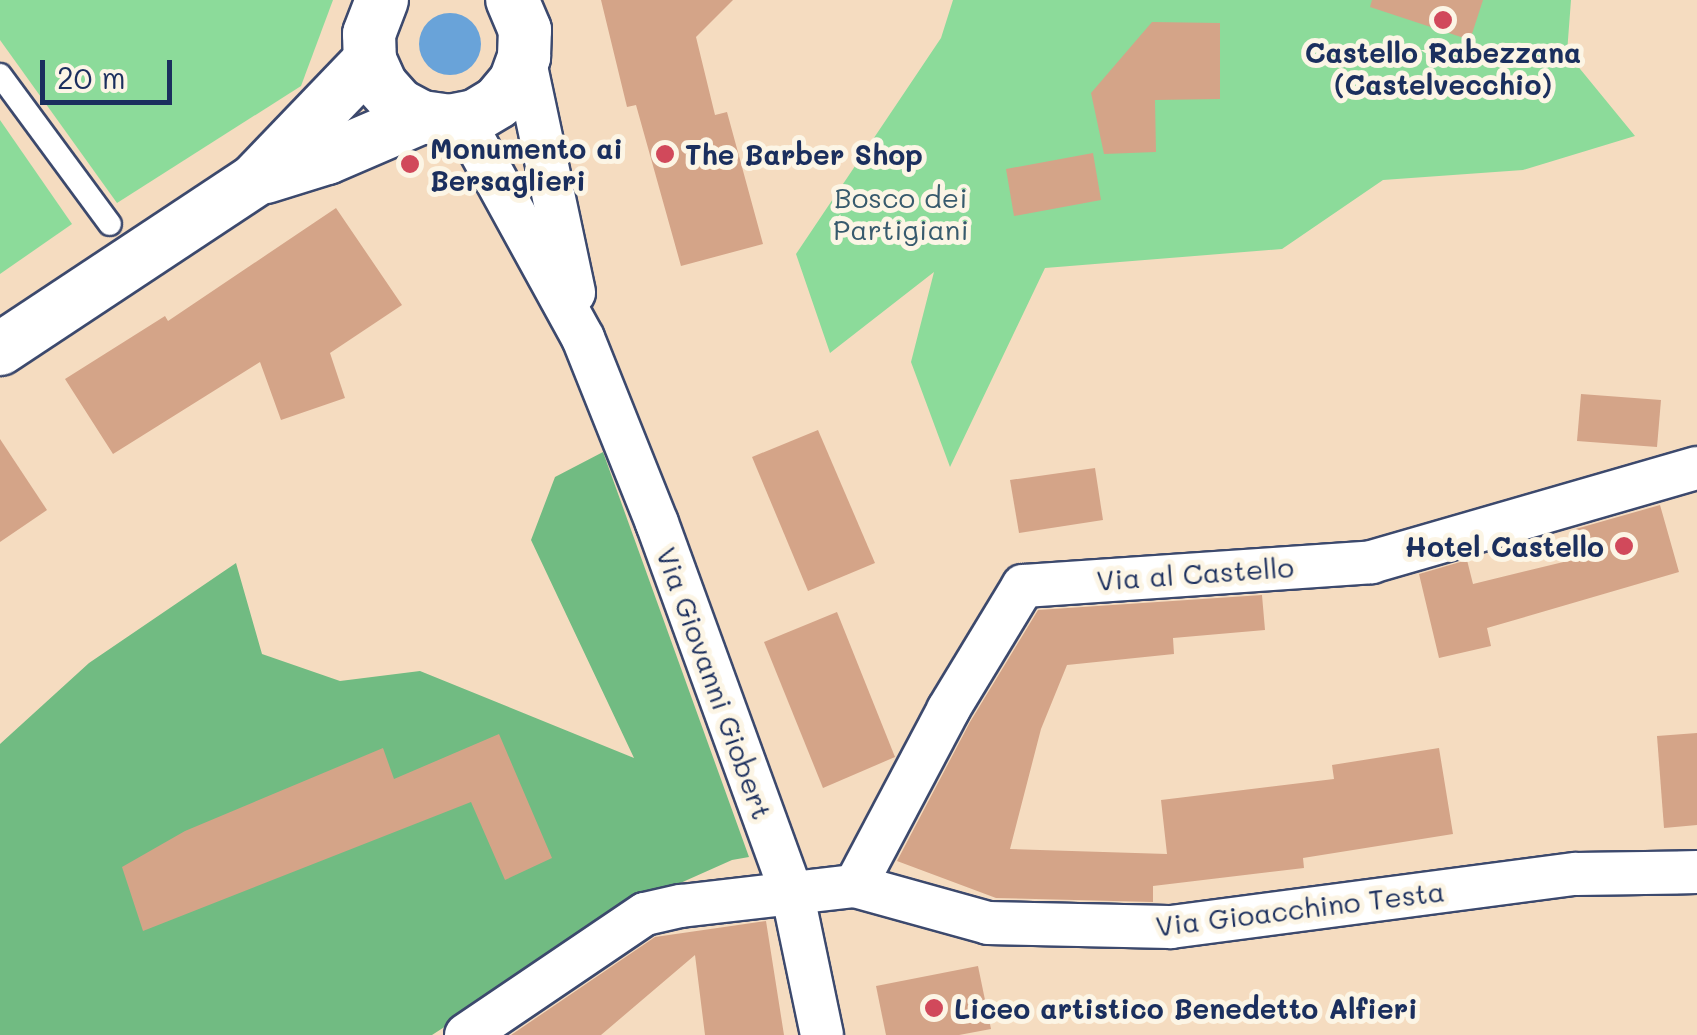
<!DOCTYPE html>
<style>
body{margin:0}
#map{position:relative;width:1697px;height:1035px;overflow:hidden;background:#f5dcc0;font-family:Mali,sans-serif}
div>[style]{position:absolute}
.green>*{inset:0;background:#8cdb9a}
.forest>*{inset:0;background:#71bb82}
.water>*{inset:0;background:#69a3d9}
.round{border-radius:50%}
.building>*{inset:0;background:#d4a488}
.roads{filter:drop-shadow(2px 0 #3c496d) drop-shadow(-2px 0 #3c496d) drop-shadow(0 2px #3c496d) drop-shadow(0 -2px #3c496d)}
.service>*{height:22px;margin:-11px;padding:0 11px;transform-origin:11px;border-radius:11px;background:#fff}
.minor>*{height:42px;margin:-21px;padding:0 21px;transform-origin:21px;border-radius:21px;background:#fff}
.tertiary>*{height:52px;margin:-26px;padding:0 26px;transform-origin:26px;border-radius:26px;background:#fff}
.dots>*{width:28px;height:28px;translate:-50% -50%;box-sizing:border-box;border:5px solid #fcf5e5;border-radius:50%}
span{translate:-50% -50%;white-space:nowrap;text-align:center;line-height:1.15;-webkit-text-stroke:10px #fcf5e5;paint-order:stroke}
.poi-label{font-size:28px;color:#1b2f5e;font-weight:700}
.left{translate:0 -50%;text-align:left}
.right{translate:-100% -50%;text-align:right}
.park-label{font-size:28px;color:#375a6d}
.street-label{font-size:28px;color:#1b2f5e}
.scale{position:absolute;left:40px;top:60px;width:132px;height:45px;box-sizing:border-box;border:5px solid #1b2f5e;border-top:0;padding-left:12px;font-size:30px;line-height:35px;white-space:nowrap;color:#1b2f5e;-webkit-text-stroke:8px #fcf5e5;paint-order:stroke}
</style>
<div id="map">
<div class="green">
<div style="clip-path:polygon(0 0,333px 0,301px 86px,117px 203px,0 40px)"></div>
<div style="clip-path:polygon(953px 0,1571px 0,1567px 53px,1635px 136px,1523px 170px,1383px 180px,1282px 249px,1045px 268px,950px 467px,911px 362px,934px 272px,830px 353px,796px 254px,941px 38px)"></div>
<div style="clip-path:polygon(0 120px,72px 224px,0 274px)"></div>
</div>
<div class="forest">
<div style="clip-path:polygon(603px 452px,749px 857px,732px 860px,640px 901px,432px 1035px,0 1035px,0 744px,89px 663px,236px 563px,262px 654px,340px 681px,420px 671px,634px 758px,531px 540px,555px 477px)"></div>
</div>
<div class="water">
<div class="round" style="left:419px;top:13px;width:62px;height:62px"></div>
</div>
<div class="building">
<div style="clip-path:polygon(601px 0,733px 0,696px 37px,715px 115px,727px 112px,763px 244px,681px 266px,636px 105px,627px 107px)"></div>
<div style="clip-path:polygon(1372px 0,1483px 0,1470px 40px,1370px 7px)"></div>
<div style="clip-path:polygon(1152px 22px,1220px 23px,1220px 99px,1155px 100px,1156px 152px,1104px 154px,1091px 93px)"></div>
<div style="clip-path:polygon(1093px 153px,1101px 200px,1014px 216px,1006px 169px)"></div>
<div style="clip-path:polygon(336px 208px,402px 305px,330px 353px,345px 398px,281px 420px,260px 362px,113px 454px,65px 379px,165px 316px,168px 321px)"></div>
<div style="clip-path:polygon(1581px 394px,1661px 400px,1657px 447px,1577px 441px)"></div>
<div style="clip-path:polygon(818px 430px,875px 563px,808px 591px,752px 457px)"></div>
<div style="clip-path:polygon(0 439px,47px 510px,0 542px)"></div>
<div style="clip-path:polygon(1095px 468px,1103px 520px,1019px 533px,1010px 480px)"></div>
<div style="clip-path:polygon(1660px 505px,1679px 572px,1487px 628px,1491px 646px,1439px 658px,1419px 574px,1467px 560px,1473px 584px,1580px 558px,1572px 530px)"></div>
<div style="clip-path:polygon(1262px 595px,1265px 630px,1173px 638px,1174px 654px,1067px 665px,1041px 729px,1010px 849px,1167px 854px,1161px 800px,1334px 779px,1332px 765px,1439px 748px,1453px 834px,1303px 858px,1304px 868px,1153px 886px,1153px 902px,996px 898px,897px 861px,970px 722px,1038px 610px)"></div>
<div style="clip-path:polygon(837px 612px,895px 757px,823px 788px,764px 642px)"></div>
<div style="clip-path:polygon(1697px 733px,1697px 825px,1664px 828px,1657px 736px)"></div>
<div style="clip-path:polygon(499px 734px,552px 858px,505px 880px,471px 802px,143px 931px,122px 867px,185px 831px,383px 748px,394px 779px)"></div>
<div style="clip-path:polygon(766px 921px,784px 1035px,705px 1035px,695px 955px,601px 1035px,511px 1035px,655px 937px)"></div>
<div style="clip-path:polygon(978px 966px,991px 1029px,959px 1035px,886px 1035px,876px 986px)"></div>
</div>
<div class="roads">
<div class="service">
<div style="left:0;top:75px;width:185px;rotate:53.6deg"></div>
</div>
<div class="minor">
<div style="left:524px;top:57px;width:241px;rotate:78deg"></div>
<div style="left:462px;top:118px;width:251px;rotate:61.2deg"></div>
<div style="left:583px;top:338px;width:199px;rotate:68.2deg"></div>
<div style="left:657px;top:523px;width:397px;rotate:70deg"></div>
<div style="left:793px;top:896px;width:142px;rotate:78.2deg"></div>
<div style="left:855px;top:886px;width:199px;rotate:-62.1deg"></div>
<div style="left:948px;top:710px;width:145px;rotate:-58.8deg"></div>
<div style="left:1023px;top:586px;width:349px;rotate:-3.9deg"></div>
<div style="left:1371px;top:562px;width:339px;rotate:-16.1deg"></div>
<div style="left:466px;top:1035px;width:216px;rotate:-34.1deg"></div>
<div style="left:645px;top:914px;width:37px;rotate:-13deg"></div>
<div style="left:681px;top:906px;width:175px;rotate:-6.6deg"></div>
<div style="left:855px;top:886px;width:138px;rotate:15.5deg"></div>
<div style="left:988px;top:923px;width:183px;rotate:1.3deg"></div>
<div style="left:1171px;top:927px;width:408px;rotate:-7.5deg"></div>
<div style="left:1576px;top:874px;width:121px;rotate:-0.9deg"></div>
</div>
<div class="tertiary">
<div style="left:382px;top:0;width:36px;rotate:111deg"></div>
<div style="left:369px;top:34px;width:26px;rotate:88deg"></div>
<div style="left:370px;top:60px;width:27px;rotate:66deg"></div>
<div style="left:381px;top:85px;width:27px;rotate:48deg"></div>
<div style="left:399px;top:105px;width:26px;rotate:28deg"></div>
<div style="left:422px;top:117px;width:27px;rotate:8deg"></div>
<div style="left:449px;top:121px;width:26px;rotate:-11deg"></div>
<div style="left:475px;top:116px;width:27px;rotate:-31deg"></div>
<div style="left:498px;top:102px;width:26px;rotate:-50deg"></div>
<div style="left:515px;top:82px;width:27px;rotate:-70deg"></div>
<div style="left:524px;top:57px;width:27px;rotate:-88deg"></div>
<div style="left:525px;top:30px;width:33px;rotate:-113deg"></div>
<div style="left:266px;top:177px;width:64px;rotate:-17.3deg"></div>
<div style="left:327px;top:158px;width:103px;rotate:-23.3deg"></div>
<div style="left:0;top:349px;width:306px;rotate:-33.5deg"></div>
<div style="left:255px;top:180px;width:166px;rotate:-46.2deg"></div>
</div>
</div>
<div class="dots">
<div style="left:1443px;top:20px;background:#d1495b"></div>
<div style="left:665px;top:154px;background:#d1495b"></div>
<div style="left:410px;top:164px;background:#d1495b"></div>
<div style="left:1624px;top:546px;background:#d1495b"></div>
<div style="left:934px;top:1008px;background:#d1495b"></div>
</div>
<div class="poi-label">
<span style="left:1443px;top:68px">Castello Rabezzana<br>(Castelvecchio)</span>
<span class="left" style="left:430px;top:164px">Monumento ai<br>Bersaglieri</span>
<span class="left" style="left:685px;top:154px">The Barber Shop</span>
<span class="right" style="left:1604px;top:546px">Hotel Castello</span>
<span class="left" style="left:954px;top:1008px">Liceo artistico Benedetto Alfieri</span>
</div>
<div class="park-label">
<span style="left:901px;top:213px">Bosco dei<br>Partigiani</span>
</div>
<div class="street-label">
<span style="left:1195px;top:573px;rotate:-4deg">Via al Castello</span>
<span style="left:715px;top:683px;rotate:70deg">Via Giovanni Giobert</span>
<span style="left:1300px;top:908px;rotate:-7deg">Via Gioacchino Testa</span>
</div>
<div class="scale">20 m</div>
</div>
